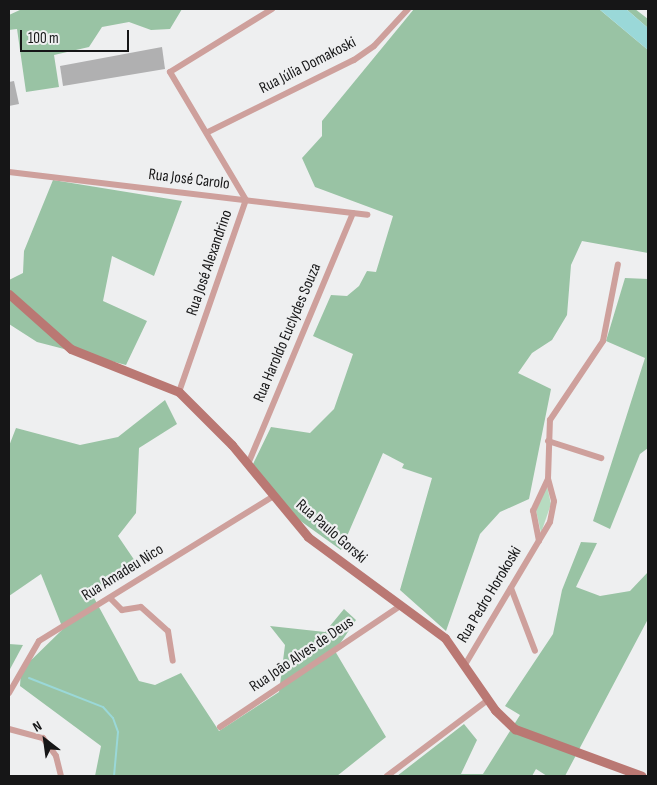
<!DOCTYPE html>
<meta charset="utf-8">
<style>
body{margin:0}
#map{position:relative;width:657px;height:785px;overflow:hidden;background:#eeeff0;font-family:"Sofia Sans Condensed",sans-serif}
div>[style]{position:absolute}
.green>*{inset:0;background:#b7dbc0}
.forest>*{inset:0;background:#99c3a4}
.water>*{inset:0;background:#9ad8d8}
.stream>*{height:2px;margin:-1px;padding:0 1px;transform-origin:1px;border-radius:1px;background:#9ad8d8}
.building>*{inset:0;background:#b0b0b1}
.street>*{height:6px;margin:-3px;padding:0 3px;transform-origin:3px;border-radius:3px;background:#cea09c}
.secondary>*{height:9px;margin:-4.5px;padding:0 4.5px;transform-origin:4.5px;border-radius:4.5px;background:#ba7873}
span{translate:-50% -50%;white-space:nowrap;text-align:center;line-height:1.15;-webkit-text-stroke:4.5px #eeeff0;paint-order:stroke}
.street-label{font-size:16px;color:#161617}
.frame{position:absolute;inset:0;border:10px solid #161617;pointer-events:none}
.north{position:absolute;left:20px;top:715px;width:50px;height:50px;-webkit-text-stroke:4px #eeeff0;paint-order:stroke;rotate:330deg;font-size:14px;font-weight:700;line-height:20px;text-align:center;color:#161617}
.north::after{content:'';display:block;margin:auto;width:18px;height:22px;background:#161617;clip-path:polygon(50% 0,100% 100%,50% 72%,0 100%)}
.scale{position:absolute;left:20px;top:30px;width:109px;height:22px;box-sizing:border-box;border:2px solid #161617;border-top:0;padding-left:6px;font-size:15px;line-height:18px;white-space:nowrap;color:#161617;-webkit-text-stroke:4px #eeeff0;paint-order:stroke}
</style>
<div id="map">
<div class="green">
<div style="clip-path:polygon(547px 486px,551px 504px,541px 533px,536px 510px)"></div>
</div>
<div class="forest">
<div style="clip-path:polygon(22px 9px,182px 9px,170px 29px,151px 30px,129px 22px,102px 27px,89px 47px,54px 55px,59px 87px,26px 92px,17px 29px,9px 30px,9px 15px)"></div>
<div style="clip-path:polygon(414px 9px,599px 9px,648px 50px,648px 253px,582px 241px,571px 265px,567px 315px,552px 340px,532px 353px,518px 373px,551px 389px,529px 499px,500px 512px,480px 534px,446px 631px,400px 590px,432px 478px,402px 468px,404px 464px,383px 453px,341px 550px,288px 512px,253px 464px,271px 427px,310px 433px,334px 409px,353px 354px,313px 336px,331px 295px,347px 296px,359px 286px,367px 271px,376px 272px,393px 216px,315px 187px,302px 158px,322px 136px,322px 121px)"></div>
<div style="clip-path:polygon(626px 9px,635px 9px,648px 19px,648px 28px)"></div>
<div style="clip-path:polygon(53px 180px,182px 201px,154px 276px,112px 256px,103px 301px,147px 321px,126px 365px,37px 342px,9px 324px,9px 280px,23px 273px,24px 251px)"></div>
<div style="clip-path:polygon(625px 278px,648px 279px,648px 448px,640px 454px,610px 529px,593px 521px,645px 358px,606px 341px)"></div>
<div style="clip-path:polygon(165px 400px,177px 424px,139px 448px,136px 513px,118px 536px,137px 564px,93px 596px,139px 681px,155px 685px,181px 673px,219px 731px,279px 692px,285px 645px,270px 626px,325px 632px,344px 609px,356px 620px,335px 651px,386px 737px,337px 776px,95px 776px,101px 746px,20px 686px,21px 670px,63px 629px,41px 574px,9px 596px,9px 446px,16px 428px,80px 445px,118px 437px)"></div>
<div style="clip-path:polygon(581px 542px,597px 543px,576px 587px,600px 596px,630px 591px,648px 572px,648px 619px,565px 776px,547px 776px,536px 769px,532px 776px,397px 776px,464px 724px,477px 740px,461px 774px,483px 774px,520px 715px,505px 706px,553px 634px,562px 590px)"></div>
<div style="clip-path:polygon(9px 644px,23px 645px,9px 671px)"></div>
</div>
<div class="water">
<div style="clip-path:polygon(599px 9px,626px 9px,648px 28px,648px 50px)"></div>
</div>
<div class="stream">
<div style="left:29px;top:678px;width:79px;rotate:21.4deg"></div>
<div style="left:103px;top:707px;width:15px;rotate:48deg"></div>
<div style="left:113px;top:718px;width:15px;rotate:70deg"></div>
<div style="left:118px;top:732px;width:44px;rotate:95.2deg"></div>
</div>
<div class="building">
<div style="clip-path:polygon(162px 47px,165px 69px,63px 86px,60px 66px)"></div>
<div style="clip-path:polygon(14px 81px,19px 104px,9px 106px,9px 82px)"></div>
</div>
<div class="street">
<div style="left:208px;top:132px;width:163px;rotate:-26.3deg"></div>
<div style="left:354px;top:60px;width:24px;rotate:-35deg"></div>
<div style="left:374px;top:46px;width:50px;rotate:-47.4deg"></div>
<div style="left:9px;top:172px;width:361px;rotate:6.8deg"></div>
<div style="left:179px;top:392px;width:203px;rotate:-70.8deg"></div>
<div style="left:246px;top:200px;width:149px;rotate:-120.7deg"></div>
<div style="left:170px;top:72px;width:120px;rotate:-31.7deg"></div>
<div style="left:548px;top:441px;width:56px;rotate:17.8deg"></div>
<div style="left:248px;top:464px;width:272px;rotate:-67.3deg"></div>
<div style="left:539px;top:541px;width:31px;rotate:-101deg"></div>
<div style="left:533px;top:511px;width:35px;rotate:-65deg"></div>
<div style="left:511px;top:588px;width:67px;rotate:69.1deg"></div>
<div style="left:110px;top:598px;width:17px;rotate:45deg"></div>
<div style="left:122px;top:610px;width:19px;rotate:-9deg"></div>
<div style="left:141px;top:607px;width:36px;rotate:42deg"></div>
<div style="left:168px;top:631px;width:30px;rotate:81deg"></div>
<div style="left:466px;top:663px;width:164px;rotate:-59.2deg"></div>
<div style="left:550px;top:522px;width:21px;rotate:-79deg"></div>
<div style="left:554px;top:501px;width:23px;rotate:-105deg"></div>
<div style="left:548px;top:479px;width:59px;rotate:-88.1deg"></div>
<div style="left:550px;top:420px;width:95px;rotate:-56.1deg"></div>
<div style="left:603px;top:341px;width:78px;rotate:-79deg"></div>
<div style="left:9px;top:693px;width:60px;rotate:-60deg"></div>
<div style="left:39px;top:641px;width:274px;rotate:-31.7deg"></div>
<div style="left:220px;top:727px;width:217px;rotate:-33.9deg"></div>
<div style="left:9px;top:729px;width:35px;rotate:15deg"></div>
<div style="left:43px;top:738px;width:22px;rotate:54deg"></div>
<div style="left:56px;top:756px;width:21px;rotate:76deg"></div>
<div style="left:387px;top:776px;width:126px;rotate:-37deg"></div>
</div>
<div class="secondary">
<div style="left:9px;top:294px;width:83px;rotate:41.6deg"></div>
<div style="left:71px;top:349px;width:116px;rotate:21.7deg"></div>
<div style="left:179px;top:392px;width:75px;rotate:45deg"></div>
<div style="left:232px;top:445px;width:119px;rotate:50.4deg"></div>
<div style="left:308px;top:537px;width:170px;rotate:36.4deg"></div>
<div style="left:445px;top:638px;width:88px;rotate:55.2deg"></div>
<div style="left:495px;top:710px;width:28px;rotate:44deg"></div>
<div style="left:515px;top:729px;width:135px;rotate:20.3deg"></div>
</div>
<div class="street-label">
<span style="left:308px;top:66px;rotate:-27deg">Rua Júlia Domakoski</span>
<span style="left:189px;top:180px;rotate:7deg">Rua José Carolo</span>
<span style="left:210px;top:263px;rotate:-71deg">Rua José Alexandrino</span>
<span style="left:288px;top:333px;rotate:-67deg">Rua Haroldo Euclydes Souza</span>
<span style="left:331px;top:532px;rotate:41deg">Rua Paulo Gorski</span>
<span style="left:123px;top:573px;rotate:-32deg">Rua Amadeu Nico</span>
<span style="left:490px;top:595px;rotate:-59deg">Rua Pedro Horokoski</span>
<span style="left:302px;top:655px;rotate:-34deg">Rua João Alves de Deus</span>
</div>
<div class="frame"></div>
<div class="north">N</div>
<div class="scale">100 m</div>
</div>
